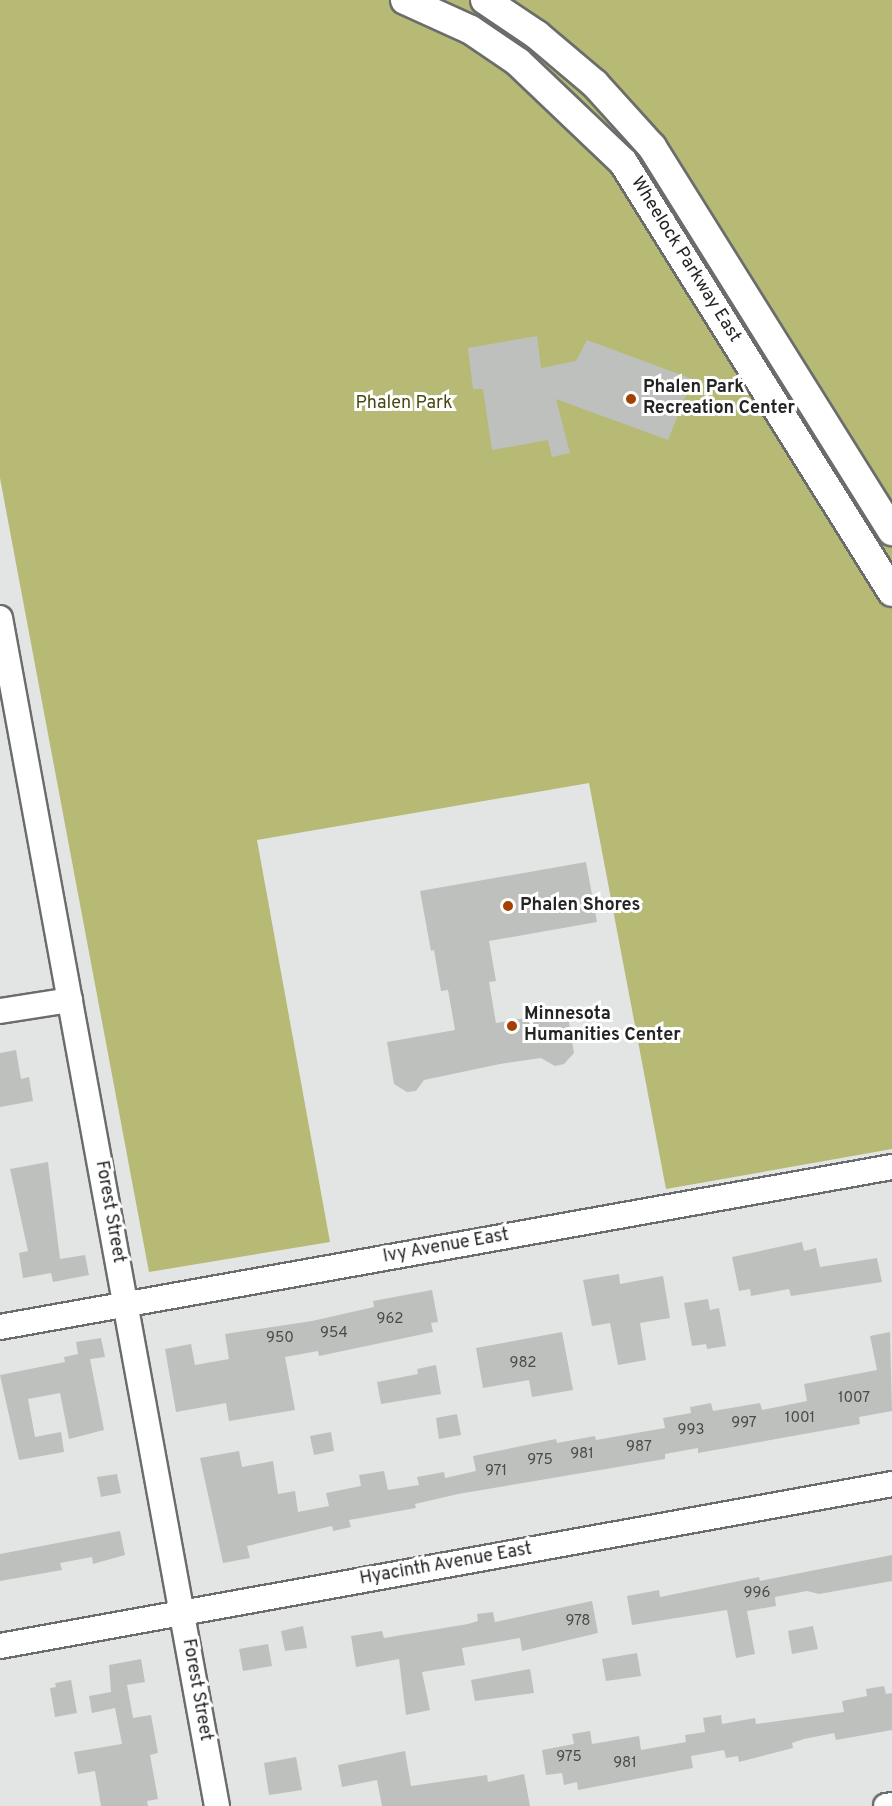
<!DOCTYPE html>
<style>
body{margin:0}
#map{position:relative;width:892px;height:1806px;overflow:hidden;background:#e2e5e3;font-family:Overpass,sans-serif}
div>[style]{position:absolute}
.green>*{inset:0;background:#b7ba74}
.building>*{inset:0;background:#bec0bd}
.roads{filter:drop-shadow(2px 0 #6a6d6b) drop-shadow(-2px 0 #6a6d6b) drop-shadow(0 2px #6a6d6b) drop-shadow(0 -2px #6a6d6b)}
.minor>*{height:24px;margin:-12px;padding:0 12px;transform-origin:12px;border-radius:12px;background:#fff}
.tertiary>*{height:28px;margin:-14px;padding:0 14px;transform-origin:14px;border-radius:14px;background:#fff}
.dots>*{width:16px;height:16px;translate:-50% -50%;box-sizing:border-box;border:3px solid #fff;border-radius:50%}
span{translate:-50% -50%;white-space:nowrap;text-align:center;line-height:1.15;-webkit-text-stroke:6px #fff;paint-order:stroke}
.number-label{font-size:15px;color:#4a4b4a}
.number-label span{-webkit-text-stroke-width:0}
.street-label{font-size:18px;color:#232423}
.poi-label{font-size:18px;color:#232423;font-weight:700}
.left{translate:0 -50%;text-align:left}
.park-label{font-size:18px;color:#494a0f}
</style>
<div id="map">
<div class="green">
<div style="clip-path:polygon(0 0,892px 0,892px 1149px,666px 1189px,589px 783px,257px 840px,330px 1242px,149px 1272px,0 478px)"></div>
</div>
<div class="building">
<div style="clip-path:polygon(537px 336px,541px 368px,576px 361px,587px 340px,692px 379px,668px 440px,556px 399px,570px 453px,552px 457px,548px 440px,492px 450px,483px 389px,473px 389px,468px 348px)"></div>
<div style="clip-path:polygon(586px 862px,597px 922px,489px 941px,496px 981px,489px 982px,496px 1023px,567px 1011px,574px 1053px,564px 1064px,555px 1066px,541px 1058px,500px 1064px,424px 1080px,416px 1091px,407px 1092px,394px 1084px,387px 1042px,455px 1030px,448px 990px,441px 991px,434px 950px,431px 951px,420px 891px)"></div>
<div style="clip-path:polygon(16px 1050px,21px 1079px,29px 1077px,33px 1101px,0 1107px,0 1053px)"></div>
<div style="clip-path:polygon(48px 1162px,60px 1259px,85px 1255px,89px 1275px,53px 1282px,51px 1273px,23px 1278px,19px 1253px,28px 1251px,10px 1169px)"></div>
<div style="clip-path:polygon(802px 1242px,804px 1251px,816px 1248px,820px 1267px,877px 1258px,882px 1282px,791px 1296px,789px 1289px,751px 1296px,750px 1289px,739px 1291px,732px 1257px)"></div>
<div style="clip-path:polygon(619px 1274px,620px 1284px,663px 1276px,670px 1318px,640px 1323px,646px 1360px,618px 1365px,610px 1323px,592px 1326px,583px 1280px)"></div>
<div style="clip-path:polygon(432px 1290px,438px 1322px,431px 1323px,433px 1332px,319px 1356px,318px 1351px,285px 1357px,295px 1410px,229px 1421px,226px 1403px,176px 1412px,165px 1349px,191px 1344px,195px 1365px,229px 1359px,225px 1334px,312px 1321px,374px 1307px,373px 1301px)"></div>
<div style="clip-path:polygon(708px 1299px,710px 1310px,719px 1308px,726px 1346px,707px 1349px,706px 1344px,692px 1346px,684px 1303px)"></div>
<div style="clip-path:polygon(562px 1332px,573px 1390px,532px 1397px,529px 1380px,483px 1388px,476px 1348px)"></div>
<div style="clip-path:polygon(890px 1332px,892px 1411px,859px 1417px,860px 1424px,698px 1453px,698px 1448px,665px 1454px,665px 1459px,458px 1494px,415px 1504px,416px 1508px,349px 1520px,351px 1527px,333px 1531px,332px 1526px,247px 1546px,250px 1558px,223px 1563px,200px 1458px,239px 1451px,242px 1467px,273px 1461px,278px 1494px,295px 1491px,298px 1512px,329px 1506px,326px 1493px,361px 1486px,359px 1475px,384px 1471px,388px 1490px,419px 1485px,417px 1477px,444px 1472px,445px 1478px,476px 1471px,473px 1456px,556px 1439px,557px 1443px,595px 1436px,596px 1440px,665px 1428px,663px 1418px,691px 1413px,690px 1407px,711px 1403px,713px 1411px,760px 1403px,762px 1410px,807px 1401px,804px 1384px,877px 1370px,870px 1336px)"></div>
<div style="clip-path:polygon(101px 1338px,105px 1357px,90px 1359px,104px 1430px,69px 1439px,60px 1393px,28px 1399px,35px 1437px,61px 1432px,64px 1452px,19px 1460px,0 1375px,65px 1362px,64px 1357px,78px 1354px,76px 1342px)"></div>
<div style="clip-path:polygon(436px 1365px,441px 1394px,381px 1404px,377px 1382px,418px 1374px,417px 1369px)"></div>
<div style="clip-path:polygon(457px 1414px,461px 1435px,439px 1439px,436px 1418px)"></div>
<div style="clip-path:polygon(331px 1432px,334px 1451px,314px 1455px,310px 1436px)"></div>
<div style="clip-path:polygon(117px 1474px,121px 1493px,101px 1497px,97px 1477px)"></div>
<div style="clip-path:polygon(120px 1531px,125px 1555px,93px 1564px,92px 1557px,60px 1563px,62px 1570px,0 1581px,0 1554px)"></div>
<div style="clip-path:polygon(892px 1555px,892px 1581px,819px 1594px,807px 1591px,775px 1597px,776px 1606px,747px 1611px,755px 1654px,736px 1658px,727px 1610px,632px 1625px,627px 1596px,659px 1590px,660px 1597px,759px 1577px,760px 1581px)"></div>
<div style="clip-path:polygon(592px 1601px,598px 1633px,522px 1651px,520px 1638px,462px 1648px,465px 1665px,422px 1672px,430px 1710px,406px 1715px,399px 1659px,356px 1667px,351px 1636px,382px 1631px,384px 1638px,468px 1624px,478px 1621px,477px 1614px,493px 1612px,495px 1622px)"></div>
<div style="clip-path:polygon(303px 1626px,307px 1648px,285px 1651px,281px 1631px)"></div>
<div style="clip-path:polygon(813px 1626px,818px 1649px,792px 1654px,788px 1631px)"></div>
<div style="clip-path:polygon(268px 1644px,272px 1666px,243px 1671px,239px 1649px)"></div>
<div style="clip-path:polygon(637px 1653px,641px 1676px,606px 1681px,602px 1659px)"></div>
<div style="clip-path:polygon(141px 1659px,145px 1682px,127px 1685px,133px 1718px,151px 1715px,158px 1753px,150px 1755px,158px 1799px,147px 1801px,148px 1806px,101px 1806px,95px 1771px,78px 1774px,74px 1752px,122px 1744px,115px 1708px,92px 1713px,89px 1696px,111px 1692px,109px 1665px)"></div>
<div style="clip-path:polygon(530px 1669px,534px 1693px,475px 1701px,471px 1680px)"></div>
<div style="clip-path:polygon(71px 1680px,77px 1713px,55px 1717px,50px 1688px,56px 1687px,55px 1683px)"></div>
<div style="clip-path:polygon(884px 1686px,886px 1694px,892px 1693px,892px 1730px,836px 1740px,834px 1733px,804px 1739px,792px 1743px,793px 1748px,739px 1762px,738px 1756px,726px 1758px,724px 1750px,691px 1756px,693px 1768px,578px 1790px,577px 1782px,564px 1785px,562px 1773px,546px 1775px,542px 1750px,574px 1744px,572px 1734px,590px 1731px,592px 1744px,639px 1736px,641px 1750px,686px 1742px,685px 1735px,705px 1732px,703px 1718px,721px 1715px,722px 1724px,755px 1718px,756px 1724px,844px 1712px,842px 1701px,867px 1696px,866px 1689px)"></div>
<div style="clip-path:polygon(405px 1751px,411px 1786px,487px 1775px,488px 1782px,524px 1774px,530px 1806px,382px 1806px,377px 1780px,342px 1787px,338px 1765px)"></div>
<div style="clip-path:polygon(296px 1757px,302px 1790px,269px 1795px,264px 1763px)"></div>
</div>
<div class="roads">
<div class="minor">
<div style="left:0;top:618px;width:1208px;rotate:79.65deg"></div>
<div style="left:0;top:1011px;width:71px;rotate:-8.9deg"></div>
<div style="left:0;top:1327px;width:906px;rotate:-10.17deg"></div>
<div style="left:0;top:1646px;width:907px;rotate:-10.29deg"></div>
<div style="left:886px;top:1806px;width:6px;rotate:-9deg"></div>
</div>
<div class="tertiary">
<div style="left:405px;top:0;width:72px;rotate:24.4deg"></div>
<div style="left:471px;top:30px;width:57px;rotate:34.2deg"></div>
<div style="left:518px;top:62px;width:145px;rotate:43.6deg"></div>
<div style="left:623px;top:162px;width:507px;rotate:57.97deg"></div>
<div style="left:485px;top:0;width:63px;rotate:33.9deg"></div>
<div style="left:537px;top:35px;width:76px;rotate:40.2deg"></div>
<div style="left:595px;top:84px;width:85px;rotate:47.9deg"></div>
<div style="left:652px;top:147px;width:453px;rotate:58deg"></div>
</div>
</div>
<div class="dots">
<div style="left:631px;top:399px;background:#a34002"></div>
<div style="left:508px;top:906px;background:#a34002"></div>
<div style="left:512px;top:1026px;background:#a34002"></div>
</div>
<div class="number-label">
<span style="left:390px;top:1320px">962</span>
<span style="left:334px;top:1334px">954</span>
<span style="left:280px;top:1339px">950</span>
<span style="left:523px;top:1364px">982</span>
<span style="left:854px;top:1399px">1007</span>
<span style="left:800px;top:1419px">1001</span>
<span style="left:744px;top:1424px">997</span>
<span style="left:691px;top:1431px">993</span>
<span style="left:639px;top:1448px">987</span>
<span style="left:582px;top:1455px">981</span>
<span style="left:540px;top:1461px">975</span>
<span style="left:496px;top:1472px">971</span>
<span style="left:757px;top:1594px">996</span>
<span style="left:578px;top:1622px">978</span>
<span style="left:569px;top:1758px">975</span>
<span style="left:625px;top:1764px">981</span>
</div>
<div class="street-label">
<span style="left:685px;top:260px;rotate:58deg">Wheelock Parkway East</span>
<span style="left:109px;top:1212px;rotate:80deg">Forest Street</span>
<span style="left:446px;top:1247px;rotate:-10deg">Ivy Avenue East</span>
<span style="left:446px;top:1565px;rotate:-10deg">Hyacinth Avenue East</span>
<span style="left:196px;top:1690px;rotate:80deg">Forest Street</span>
</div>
<div class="poi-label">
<span class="left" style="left:643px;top:399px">Phalen Park<br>Recreation Center</span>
<span class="left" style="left:520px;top:906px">Phalen Shores</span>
<span class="left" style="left:524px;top:1026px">Minnesota<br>Humanities Center</span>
</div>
<div class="park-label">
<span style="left:404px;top:404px">Phalen Park</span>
</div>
</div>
